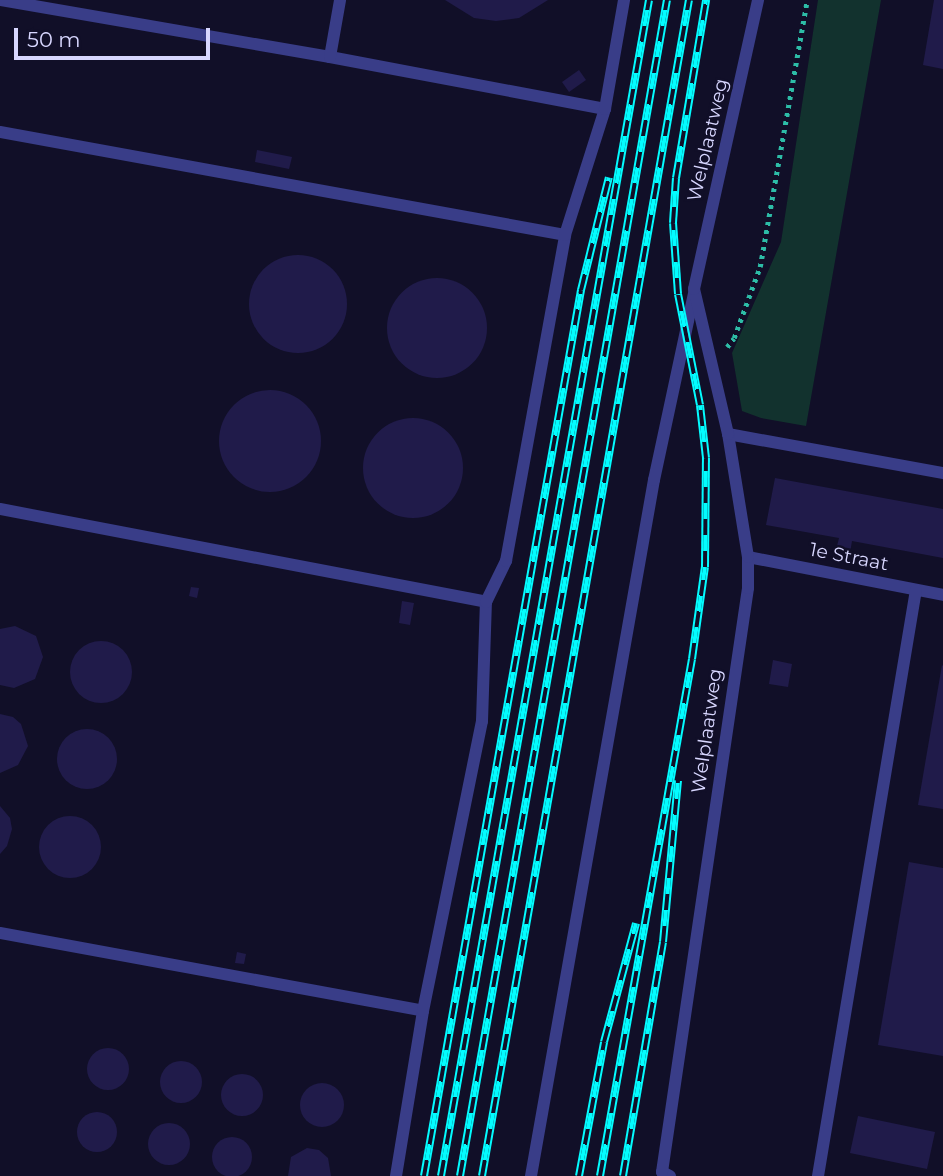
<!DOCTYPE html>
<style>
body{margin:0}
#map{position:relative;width:943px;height:1176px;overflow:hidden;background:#110f28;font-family:Montserrat,sans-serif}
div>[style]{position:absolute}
.green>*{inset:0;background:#12322e}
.building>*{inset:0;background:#201b4a}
.round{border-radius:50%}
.path>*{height:4.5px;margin-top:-2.25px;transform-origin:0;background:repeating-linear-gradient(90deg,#2dbda7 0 3.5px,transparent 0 8.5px)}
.service>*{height:12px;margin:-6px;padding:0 6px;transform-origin:6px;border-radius:6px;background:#393d88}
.rail>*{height:8px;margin-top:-4px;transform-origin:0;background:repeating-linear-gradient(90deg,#110f28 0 16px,#03fcff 0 32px);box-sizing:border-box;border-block:2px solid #03fcff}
span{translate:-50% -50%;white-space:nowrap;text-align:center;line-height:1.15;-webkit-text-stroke:5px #110f28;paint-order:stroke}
.street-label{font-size:19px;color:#d8d7ff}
.scale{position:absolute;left:14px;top:28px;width:196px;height:32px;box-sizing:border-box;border:4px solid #d8d7ff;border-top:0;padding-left:9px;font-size:21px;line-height:24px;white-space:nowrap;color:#d8d7ff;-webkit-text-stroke:5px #110f28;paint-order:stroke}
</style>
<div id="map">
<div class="green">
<div style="clip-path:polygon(818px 0,881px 0,806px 426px,761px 418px,742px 411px,732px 353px,781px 242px)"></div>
</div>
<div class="building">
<div style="clip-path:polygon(445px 0,548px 0,519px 18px,496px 21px,474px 18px)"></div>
<div style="clip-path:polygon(934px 0,943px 0,943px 69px,923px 65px)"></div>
<div style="clip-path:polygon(579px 70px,586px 80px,569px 92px,562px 82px)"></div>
<div style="clip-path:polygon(257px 150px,292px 157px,289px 169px,255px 162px)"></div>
<div class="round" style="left:249px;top:255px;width:98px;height:98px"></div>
<div class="round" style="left:387px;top:278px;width:100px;height:100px"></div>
<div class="round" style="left:219px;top:390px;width:102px;height:102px"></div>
<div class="round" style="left:363px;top:418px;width:100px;height:100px"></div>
<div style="clip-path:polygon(775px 478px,943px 509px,943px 558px,852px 541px,850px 553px,836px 550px,839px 538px,766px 525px)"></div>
<div style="clip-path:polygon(191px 587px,199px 588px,197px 598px,189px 596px)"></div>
<div style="clip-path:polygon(402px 601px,414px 603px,410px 625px,399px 623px)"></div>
<div style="clip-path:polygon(15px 626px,36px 636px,43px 657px,35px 679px,14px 688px,0 685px,0 629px)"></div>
<div class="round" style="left:70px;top:641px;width:62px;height:62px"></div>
<div style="clip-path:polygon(773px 660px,792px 664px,788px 687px,769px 684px)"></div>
<div style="clip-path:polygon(942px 665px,943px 666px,943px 809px,918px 805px)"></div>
<div style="clip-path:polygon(0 714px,13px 717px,21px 724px,28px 746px,18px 765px,0 773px)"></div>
<div class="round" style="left:57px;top:729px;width:60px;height:60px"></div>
<div style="clip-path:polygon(0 806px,10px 818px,12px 829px,7px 846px,0 854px)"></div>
<div class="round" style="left:39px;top:816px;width:62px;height:62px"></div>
<div style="clip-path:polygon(909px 862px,943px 868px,943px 1056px,878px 1045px)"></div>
<div style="clip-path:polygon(237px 952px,246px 954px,244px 964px,235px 963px)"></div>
<div class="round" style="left:87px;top:1048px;width:42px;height:42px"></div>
<div class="round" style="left:160px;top:1061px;width:42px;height:42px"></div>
<div class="round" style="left:221px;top:1074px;width:42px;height:42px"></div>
<div class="round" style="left:300px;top:1083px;width:44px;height:44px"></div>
<div class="round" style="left:77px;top:1112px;width:40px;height:40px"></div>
<div style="clip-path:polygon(858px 1116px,935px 1132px,927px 1169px,850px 1153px)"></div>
<div class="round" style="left:148px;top:1123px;width:42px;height:42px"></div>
<div class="round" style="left:212px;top:1137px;width:40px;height:40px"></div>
<div style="clip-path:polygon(307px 1148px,319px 1150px,328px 1158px,331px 1176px,288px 1176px,291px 1157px)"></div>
</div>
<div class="path">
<div style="left:727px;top:347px;width:11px;rotate:-52deg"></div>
<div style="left:734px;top:338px;width:76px;rotate:-69.9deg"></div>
<div style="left:760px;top:267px;width:271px;rotate:-80deg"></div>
</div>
<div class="service">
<div style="left:0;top:0;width:335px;rotate:9.8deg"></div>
<div style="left:330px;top:57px;width:280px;rotate:10.7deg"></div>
<div style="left:330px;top:57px;width:58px;rotate:-80deg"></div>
<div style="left:0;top:132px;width:574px;rotate:10.33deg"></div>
<div style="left:728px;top:434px;width:219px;rotate:10.3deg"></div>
<div style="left:0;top:509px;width:495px;rotate:10.8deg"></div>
<div style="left:748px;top:557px;width:199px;rotate:11deg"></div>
<div style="left:0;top:933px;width:430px;rotate:10.4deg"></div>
<div style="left:396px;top:1176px;width:167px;rotate:-80.7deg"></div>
<div style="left:423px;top:1011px;width:296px;rotate:-78.5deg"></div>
<div style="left:482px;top:721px;width:119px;rotate:-88.1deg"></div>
<div style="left:486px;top:602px;width:46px;rotate:-64deg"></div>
<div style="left:506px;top:561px;width:331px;rotate:-79.7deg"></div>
<div style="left:565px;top:235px;width:132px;rotate:-72.4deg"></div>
<div style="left:605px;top:109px;width:111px;rotate:-80.1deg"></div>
<div style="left:531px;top:1176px;width:707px;rotate:-79.98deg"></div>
<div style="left:654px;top:480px;width:191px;rotate:-77.9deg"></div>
<div style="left:670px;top:1176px;width:9px;rotate:-153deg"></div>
<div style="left:662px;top:1172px;width:590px;rotate:-81.62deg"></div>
<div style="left:748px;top:588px;width:31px;rotate:-90deg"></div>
<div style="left:748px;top:557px;width:125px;rotate:-99.2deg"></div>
<div style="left:728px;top:434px;width:149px;rotate:-103.2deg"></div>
<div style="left:694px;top:289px;width:296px;rotate:-77.5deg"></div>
<div style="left:818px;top:1176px;width:594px;rotate:-80.51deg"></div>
</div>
<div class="rail">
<div style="left:424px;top:1176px;width:900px;rotate:-79.95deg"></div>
<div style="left:581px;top:290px;width:116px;rotate:-76.1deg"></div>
<div style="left:441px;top:1176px;width:1194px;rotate:-79.97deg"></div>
<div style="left:460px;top:1176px;width:1194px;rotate:-80.02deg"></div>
<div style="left:482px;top:1176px;width:1194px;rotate:-80.02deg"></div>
<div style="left:579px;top:1176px;width:136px;rotate:-79.4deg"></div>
<div style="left:604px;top:1042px;width:123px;rotate:-74.9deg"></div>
<div style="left:600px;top:1176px;width:525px;rotate:-79.91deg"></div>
<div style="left:692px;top:659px;width:93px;rotate:-82deg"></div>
<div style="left:705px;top:567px;width:109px;rotate:-89.5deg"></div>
<div style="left:706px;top:458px;width:53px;rotate:-96.5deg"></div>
<div style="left:700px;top:405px;width:113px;rotate:-101.2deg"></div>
<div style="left:678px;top:294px;width:71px;rotate:-94deg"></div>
<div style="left:673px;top:223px;width:45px;rotate:-86.2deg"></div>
<div style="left:676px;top:178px;width:181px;rotate:-80.4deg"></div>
<div style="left:623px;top:1176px;width:237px;rotate:-80.3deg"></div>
<div style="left:663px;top:942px;width:162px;rotate:-84.7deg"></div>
</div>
<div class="street-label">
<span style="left:708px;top:140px;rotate:-77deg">Welplaatweg</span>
<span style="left:849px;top:557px;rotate:11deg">1e Straat</span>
<span style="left:707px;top:731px;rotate:-82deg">Welplaatweg</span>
</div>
<div class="scale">50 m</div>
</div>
